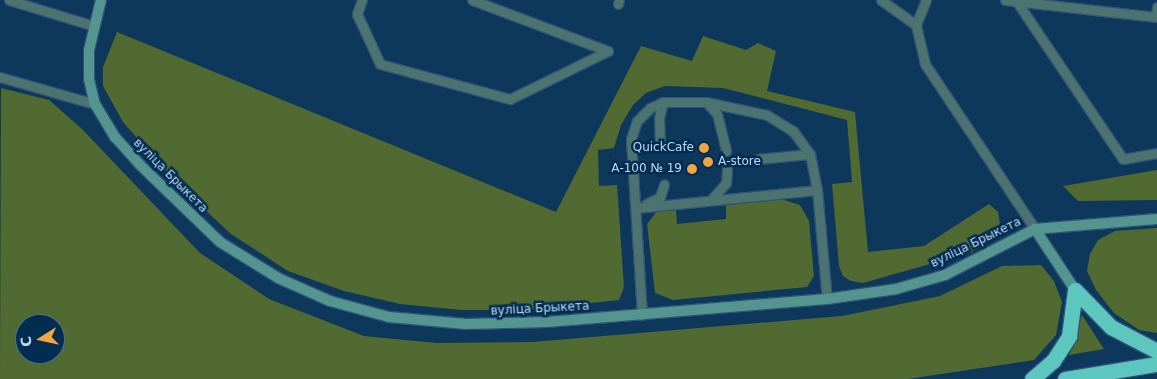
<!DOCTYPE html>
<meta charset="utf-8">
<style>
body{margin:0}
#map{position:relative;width:1157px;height:379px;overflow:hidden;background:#0e375c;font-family:"DejaVu Sans",sans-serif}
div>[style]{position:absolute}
.green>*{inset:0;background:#506a32}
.roads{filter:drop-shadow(1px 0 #2e5478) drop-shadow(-1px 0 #2e5478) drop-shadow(0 1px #2e5478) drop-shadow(0 -1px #2e5478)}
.lane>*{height:9px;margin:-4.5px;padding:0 4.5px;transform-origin:4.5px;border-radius:4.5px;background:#4c7370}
.secondary>*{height:10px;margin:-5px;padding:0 5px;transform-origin:5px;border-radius:5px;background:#549590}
.highway>*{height:15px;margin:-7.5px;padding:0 7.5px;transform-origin:7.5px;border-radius:7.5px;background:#5dc6bf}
.dots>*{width:14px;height:14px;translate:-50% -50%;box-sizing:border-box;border:2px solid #022d50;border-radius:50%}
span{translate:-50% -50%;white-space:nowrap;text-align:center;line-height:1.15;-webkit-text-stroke:5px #022d50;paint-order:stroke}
.poi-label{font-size:12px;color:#bed9f5}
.right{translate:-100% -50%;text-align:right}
.left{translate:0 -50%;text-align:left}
.street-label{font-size:12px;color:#bed9f5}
.north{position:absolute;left:15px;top:314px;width:50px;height:50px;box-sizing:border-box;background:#022d50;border:1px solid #4d7292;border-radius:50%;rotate:260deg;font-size:14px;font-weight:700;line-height:20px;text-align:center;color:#bed9f5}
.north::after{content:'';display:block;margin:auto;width:18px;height:22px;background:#f2a541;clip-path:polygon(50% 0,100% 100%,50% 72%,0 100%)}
</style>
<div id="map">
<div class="green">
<div style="clip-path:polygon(117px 32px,556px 212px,641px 46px,692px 61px,703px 36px,746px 50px,758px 43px,776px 51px,767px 91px,855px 112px,868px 252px,924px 246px,989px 204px,998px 212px,1000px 224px,991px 240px,972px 252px,863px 283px,851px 281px,843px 276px,839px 266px,832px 184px,852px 182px,847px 120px,723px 88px,665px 86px,646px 93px,633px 105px,621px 125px,614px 148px,598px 150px,599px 186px,617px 185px,624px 287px,619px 300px,528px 310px,462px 310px,400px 304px,344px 291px,288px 271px,231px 234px,178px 185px,123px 122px,103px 86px,103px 67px)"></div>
<div style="clip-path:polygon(evenodd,1px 88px,49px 100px,82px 129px,200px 253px,269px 299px,364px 336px,436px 343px,532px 342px,842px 316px,940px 296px,1002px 266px,1041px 265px,1054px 281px,1062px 302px,1056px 335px,1034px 360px,908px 379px,0 379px,1px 88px,25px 324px,55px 324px,55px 354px,25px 354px,25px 324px)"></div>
<div style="clip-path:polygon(1157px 170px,1157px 200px,1078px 201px,1063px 186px)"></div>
<div style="clip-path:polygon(781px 199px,800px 205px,809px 221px,814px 276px,807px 287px,673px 300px,655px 293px,647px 224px,658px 210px,676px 209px,677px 224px,726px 219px,726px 204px)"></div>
<div style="clip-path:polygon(1157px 228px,1157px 333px,1139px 330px,1114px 313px,1096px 290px,1087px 271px,1090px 254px,1098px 240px,1115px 231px)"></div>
<div style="clip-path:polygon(1082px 315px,1104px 349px,1069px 355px)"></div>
</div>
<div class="roads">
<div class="lane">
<div style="left:9px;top:0;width:89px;rotate:17deg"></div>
<div style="left:362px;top:0;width:15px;rotate:110deg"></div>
<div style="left:357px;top:14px;width:55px;rotate:65.3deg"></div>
<div style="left:380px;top:64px;width:135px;rotate:15.1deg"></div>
<div style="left:510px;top:99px;width:109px;rotate:-26.1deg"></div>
<div style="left:608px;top:51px;width:145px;rotate:-159.4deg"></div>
<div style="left:881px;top:0;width:43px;rotate:35.5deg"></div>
<div style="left:926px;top:0;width:27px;rotate:112deg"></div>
<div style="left:916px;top:25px;width:40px;rotate:77deg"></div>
<div style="left:925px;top:64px;width:198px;rotate:56.3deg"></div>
<div style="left:1005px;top:0;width:152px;rotate:6.4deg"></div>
<div style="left:1156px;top:17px;width:10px;rotate:-84deg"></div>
<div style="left:1017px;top:2px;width:189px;rotate:56deg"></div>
<div style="left:1123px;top:159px;width:35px;rotate:-10deg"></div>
<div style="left:618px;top:4px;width:4px;rotate:-76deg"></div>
<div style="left:0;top:77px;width:99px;rotate:15.9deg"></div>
<div style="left:706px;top:102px;width:16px;rotate:47deg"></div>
<div style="left:717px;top:114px;width:38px;rotate:76deg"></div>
<div style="left:660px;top:145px;width:27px;rotate:-92deg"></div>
<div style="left:659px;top:118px;width:16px;rotate:-76deg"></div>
<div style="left:757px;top:159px;width:53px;rotate:-5.4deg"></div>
<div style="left:711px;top:200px;width:23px;rotate:-49deg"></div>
<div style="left:726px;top:183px;width:16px;rotate:-86deg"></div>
<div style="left:646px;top:204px;width:16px;rotate:-27deg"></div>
<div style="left:660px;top:197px;width:13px;rotate:-72deg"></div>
<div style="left:636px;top:208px;width:182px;rotate:-5.7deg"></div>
<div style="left:642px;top:315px;width:176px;rotate:-93.6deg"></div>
<div style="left:631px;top:139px;width:19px;rotate:-72deg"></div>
<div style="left:637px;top:121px;width:18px;rotate:-45deg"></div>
<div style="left:650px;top:108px;width:14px;rotate:-25deg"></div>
<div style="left:663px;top:102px;width:43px"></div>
<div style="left:706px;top:102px;width:62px;rotate:12deg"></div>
<div style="left:767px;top:115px;width:31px;rotate:32deg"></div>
<div style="left:793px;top:131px;width:29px;rotate:54deg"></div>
<div style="left:810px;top:154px;width:37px;rotate:79deg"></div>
<div style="left:817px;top:190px;width:109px;rotate:84.8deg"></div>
</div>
<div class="secondary">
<div style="left:101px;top:0;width:51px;rotate:103.5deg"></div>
<div style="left:89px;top:50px;width:29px;rotate:90deg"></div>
<div style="left:89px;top:79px;width:26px;rotate:77deg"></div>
<div style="left:95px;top:104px;width:39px;rotate:59deg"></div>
<div style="left:115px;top:137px;width:36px;rotate:48deg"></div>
<div style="left:139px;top:164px;width:112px;rotate:43.9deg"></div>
<div style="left:220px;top:242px;width:68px;rotate:31.8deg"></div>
<div style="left:278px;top:278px;width:57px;rotate:23.9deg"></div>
<div style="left:330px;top:301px;width:61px;rotate:15.2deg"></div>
<div style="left:389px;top:317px;width:77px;rotate:5.2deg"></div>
<div style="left:466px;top:324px;width:81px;rotate:-1.4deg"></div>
<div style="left:547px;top:322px;width:281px;rotate:-4.7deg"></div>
<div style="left:827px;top:299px;width:70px;rotate:-8.2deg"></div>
<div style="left:896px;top:289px;width:51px;rotate:-15.9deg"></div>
<div style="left:945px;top:275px;width:101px;rotate:-27.1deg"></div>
<div style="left:1035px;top:229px;width:122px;rotate:-4.7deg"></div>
<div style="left:1035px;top:229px;width:73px;rotate:56.7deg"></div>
</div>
<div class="highway">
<div style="left:1075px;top:290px;width:52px;rotate:45.8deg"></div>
<div style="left:1111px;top:327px;width:52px;rotate:27.6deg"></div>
<div style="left:1032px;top:379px;width:28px;rotate:-41deg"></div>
<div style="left:1053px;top:361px;width:30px;rotate:-57deg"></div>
<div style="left:1069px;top:336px;width:46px;rotate:-82.6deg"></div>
<div style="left:1065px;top:379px;width:93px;rotate:-9.3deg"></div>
</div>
</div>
<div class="dots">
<div style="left:704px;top:148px;background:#f2a541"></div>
<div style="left:708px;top:162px;background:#f2a541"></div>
<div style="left:692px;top:169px;background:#f2a541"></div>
</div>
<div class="poi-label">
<span class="right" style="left:694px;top:148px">QuickCafe</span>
<span class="left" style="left:718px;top:162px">А-store</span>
<span class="right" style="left:682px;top:169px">А-100 № 19</span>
</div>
<div class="street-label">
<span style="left:170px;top:176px;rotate:45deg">вуліца Брыкета</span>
<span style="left:976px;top:243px;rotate:-26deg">вуліца Брыкета</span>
<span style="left:540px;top:309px;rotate:-3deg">вуліца Брыкета</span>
</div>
<div class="north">С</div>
</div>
